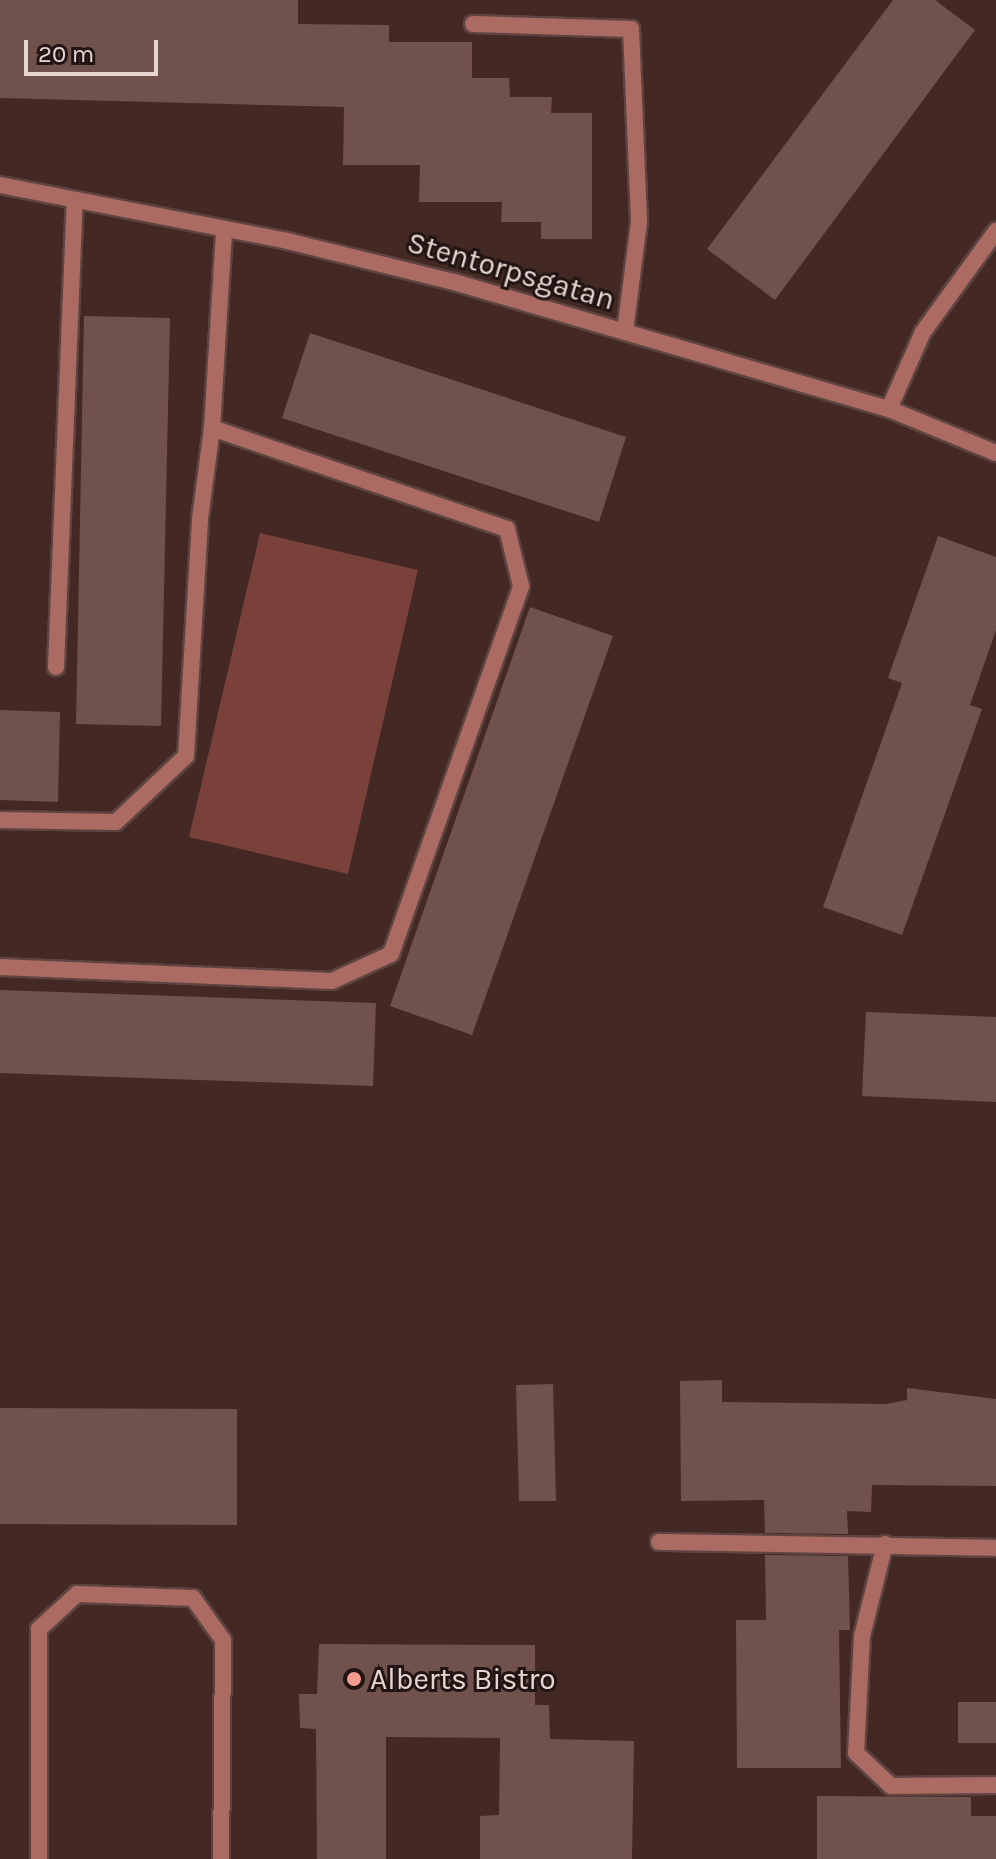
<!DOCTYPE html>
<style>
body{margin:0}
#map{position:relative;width:996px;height:1859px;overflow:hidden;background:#432824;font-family:Karla,sans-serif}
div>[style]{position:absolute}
.green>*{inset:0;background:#79413a}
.building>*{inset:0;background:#70514c}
.roads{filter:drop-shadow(2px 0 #5d4440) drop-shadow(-2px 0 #5d4440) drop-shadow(0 2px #5d4440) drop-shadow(0 -2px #5d4440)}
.service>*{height:16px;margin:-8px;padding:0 8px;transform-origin:8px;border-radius:8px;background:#ab6b63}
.minor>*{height:16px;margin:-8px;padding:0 8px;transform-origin:8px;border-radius:8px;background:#ab6b63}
.tertiary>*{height:16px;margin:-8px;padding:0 8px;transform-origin:8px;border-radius:8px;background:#ab6b63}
.dots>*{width:22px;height:22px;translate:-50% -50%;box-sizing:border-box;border:4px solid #211513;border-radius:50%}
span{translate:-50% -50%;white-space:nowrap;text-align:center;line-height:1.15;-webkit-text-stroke:6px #211513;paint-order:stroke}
.street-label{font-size:30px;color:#e8d5d2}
.poi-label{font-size:30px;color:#e8d5d2}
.left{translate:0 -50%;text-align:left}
.scale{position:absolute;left:24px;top:40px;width:134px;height:36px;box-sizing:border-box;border:4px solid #e8d5d2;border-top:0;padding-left:10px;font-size:24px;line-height:28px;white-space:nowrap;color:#e8d5d2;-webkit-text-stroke:6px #211513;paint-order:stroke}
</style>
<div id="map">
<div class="green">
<div style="clip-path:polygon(260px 533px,418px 570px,348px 874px,189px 837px)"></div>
</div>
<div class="building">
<div style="clip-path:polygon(0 0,298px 0,298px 24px,389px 25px,389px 42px,472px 42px,472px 78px,509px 78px,510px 97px,552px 97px,551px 113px,592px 113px,592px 239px,541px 239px,541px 222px,501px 222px,502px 202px,419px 202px,420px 165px,343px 165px,344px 107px,0 98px)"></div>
<div style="clip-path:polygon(893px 0,935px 0,975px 30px,775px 300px,707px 249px)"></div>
<div style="clip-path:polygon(84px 316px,170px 318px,161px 726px,76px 724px)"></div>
<div style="clip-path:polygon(310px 333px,626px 437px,599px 522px,282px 418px)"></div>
<div style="clip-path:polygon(938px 536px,996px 557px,996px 630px,970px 705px,982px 709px,902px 935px,823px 907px,902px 683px,888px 678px)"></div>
<div style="clip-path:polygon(530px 607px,613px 636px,472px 1035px,390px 1006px)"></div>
<div style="clip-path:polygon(0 710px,60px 712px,58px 802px,0 800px)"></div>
<div style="clip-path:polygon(0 990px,376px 1003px,373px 1086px,0 1073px)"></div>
<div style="clip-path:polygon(866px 1012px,996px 1017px,996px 1102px,862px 1096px)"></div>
<div style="clip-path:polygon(722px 1380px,722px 1402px,886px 1404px,907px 1400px,907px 1388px,996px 1399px,996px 1486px,872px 1485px,871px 1512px,847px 1511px,848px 1534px,765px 1533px,764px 1500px,681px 1501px,680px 1381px)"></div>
<div style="clip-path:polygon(553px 1384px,556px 1501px,519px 1501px,516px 1385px)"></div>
<div style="clip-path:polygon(0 1408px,237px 1409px,237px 1525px,0 1524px)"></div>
<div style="clip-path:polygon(765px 1555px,848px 1556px,850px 1630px,839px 1630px,841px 1768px,737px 1768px,736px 1620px,766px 1620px)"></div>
<div style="clip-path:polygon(319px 1644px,535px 1645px,535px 1705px,549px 1705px,550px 1739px,634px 1741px,632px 1859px,480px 1859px,480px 1816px,499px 1815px,500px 1738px,386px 1737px,386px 1859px,317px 1859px,316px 1729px,300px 1728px,299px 1694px,317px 1694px)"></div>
<div style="clip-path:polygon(958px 1702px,996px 1702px,996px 1743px,958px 1743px)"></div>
<div style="clip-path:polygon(817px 1796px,971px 1797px,971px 1816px,996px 1816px,996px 1859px,817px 1859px)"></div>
</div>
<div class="roads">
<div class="service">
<div style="left:473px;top:24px;width:158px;rotate:1.8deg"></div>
<div style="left:631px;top:29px;width:193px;rotate:87.6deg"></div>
<div style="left:639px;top:222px;width:111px;rotate:97.3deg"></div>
<div style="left:56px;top:667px;width:467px;rotate:-87.7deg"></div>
<div style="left:0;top:820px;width:116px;rotate:1deg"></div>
<div style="left:116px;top:822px;width:96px;rotate:-43.3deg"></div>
<div style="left:186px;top:756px;width:237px;rotate:-86.6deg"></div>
<div style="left:200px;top:519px;width:92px;rotate:-82.5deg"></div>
<div style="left:0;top:967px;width:332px;rotate:2.4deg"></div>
<div style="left:332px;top:981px;width:65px;rotate:-24.6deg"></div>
<div style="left:391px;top:954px;width:390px;rotate:-70.5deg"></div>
<div style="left:521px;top:586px;width:59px;rotate:-103.8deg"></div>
<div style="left:507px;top:529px;width:312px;rotate:-161.1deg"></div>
<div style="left:212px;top:428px;width:199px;rotate:-86.5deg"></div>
<div style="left:659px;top:1542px;width:337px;rotate:1deg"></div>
<div style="left:885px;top:1544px;width:95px;rotate:104deg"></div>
<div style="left:862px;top:1636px;width:117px;rotate:92.9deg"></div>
<div style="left:856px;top:1753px;width:48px;rotate:43.3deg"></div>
<div style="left:891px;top:1786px;width:105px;rotate:-0.5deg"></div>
</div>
<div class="minor">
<div style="left:39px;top:1859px;width:230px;rotate:-90deg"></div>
<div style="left:39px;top:1629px;width:52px;rotate:-42.6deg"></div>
<div style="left:77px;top:1594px;width:116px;rotate:2deg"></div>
<div style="left:193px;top:1598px;width:52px;rotate:54.5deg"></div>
<div style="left:223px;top:1640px;width:219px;rotate:90.5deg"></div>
</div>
<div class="tertiary">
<div style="left:0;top:185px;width:292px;rotate:11deg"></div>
<div style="left:287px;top:241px;width:172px;rotate:13.8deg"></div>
<div style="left:454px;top:282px;width:453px;rotate:16.3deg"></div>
<div style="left:889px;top:409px;width:116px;rotate:22.4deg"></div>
<div style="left:889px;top:409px;width:84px;rotate:-66.2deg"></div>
<div style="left:923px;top:332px;width:125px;rotate:-54.1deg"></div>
</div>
</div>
<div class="dots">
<div style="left:354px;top:1679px;background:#f59c91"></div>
</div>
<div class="street-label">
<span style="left:511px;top:271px;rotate:16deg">Stentorpsgatan</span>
</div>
<div class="poi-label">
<span class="left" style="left:370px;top:1679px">Alberts Bistro</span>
</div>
<div class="scale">20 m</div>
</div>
